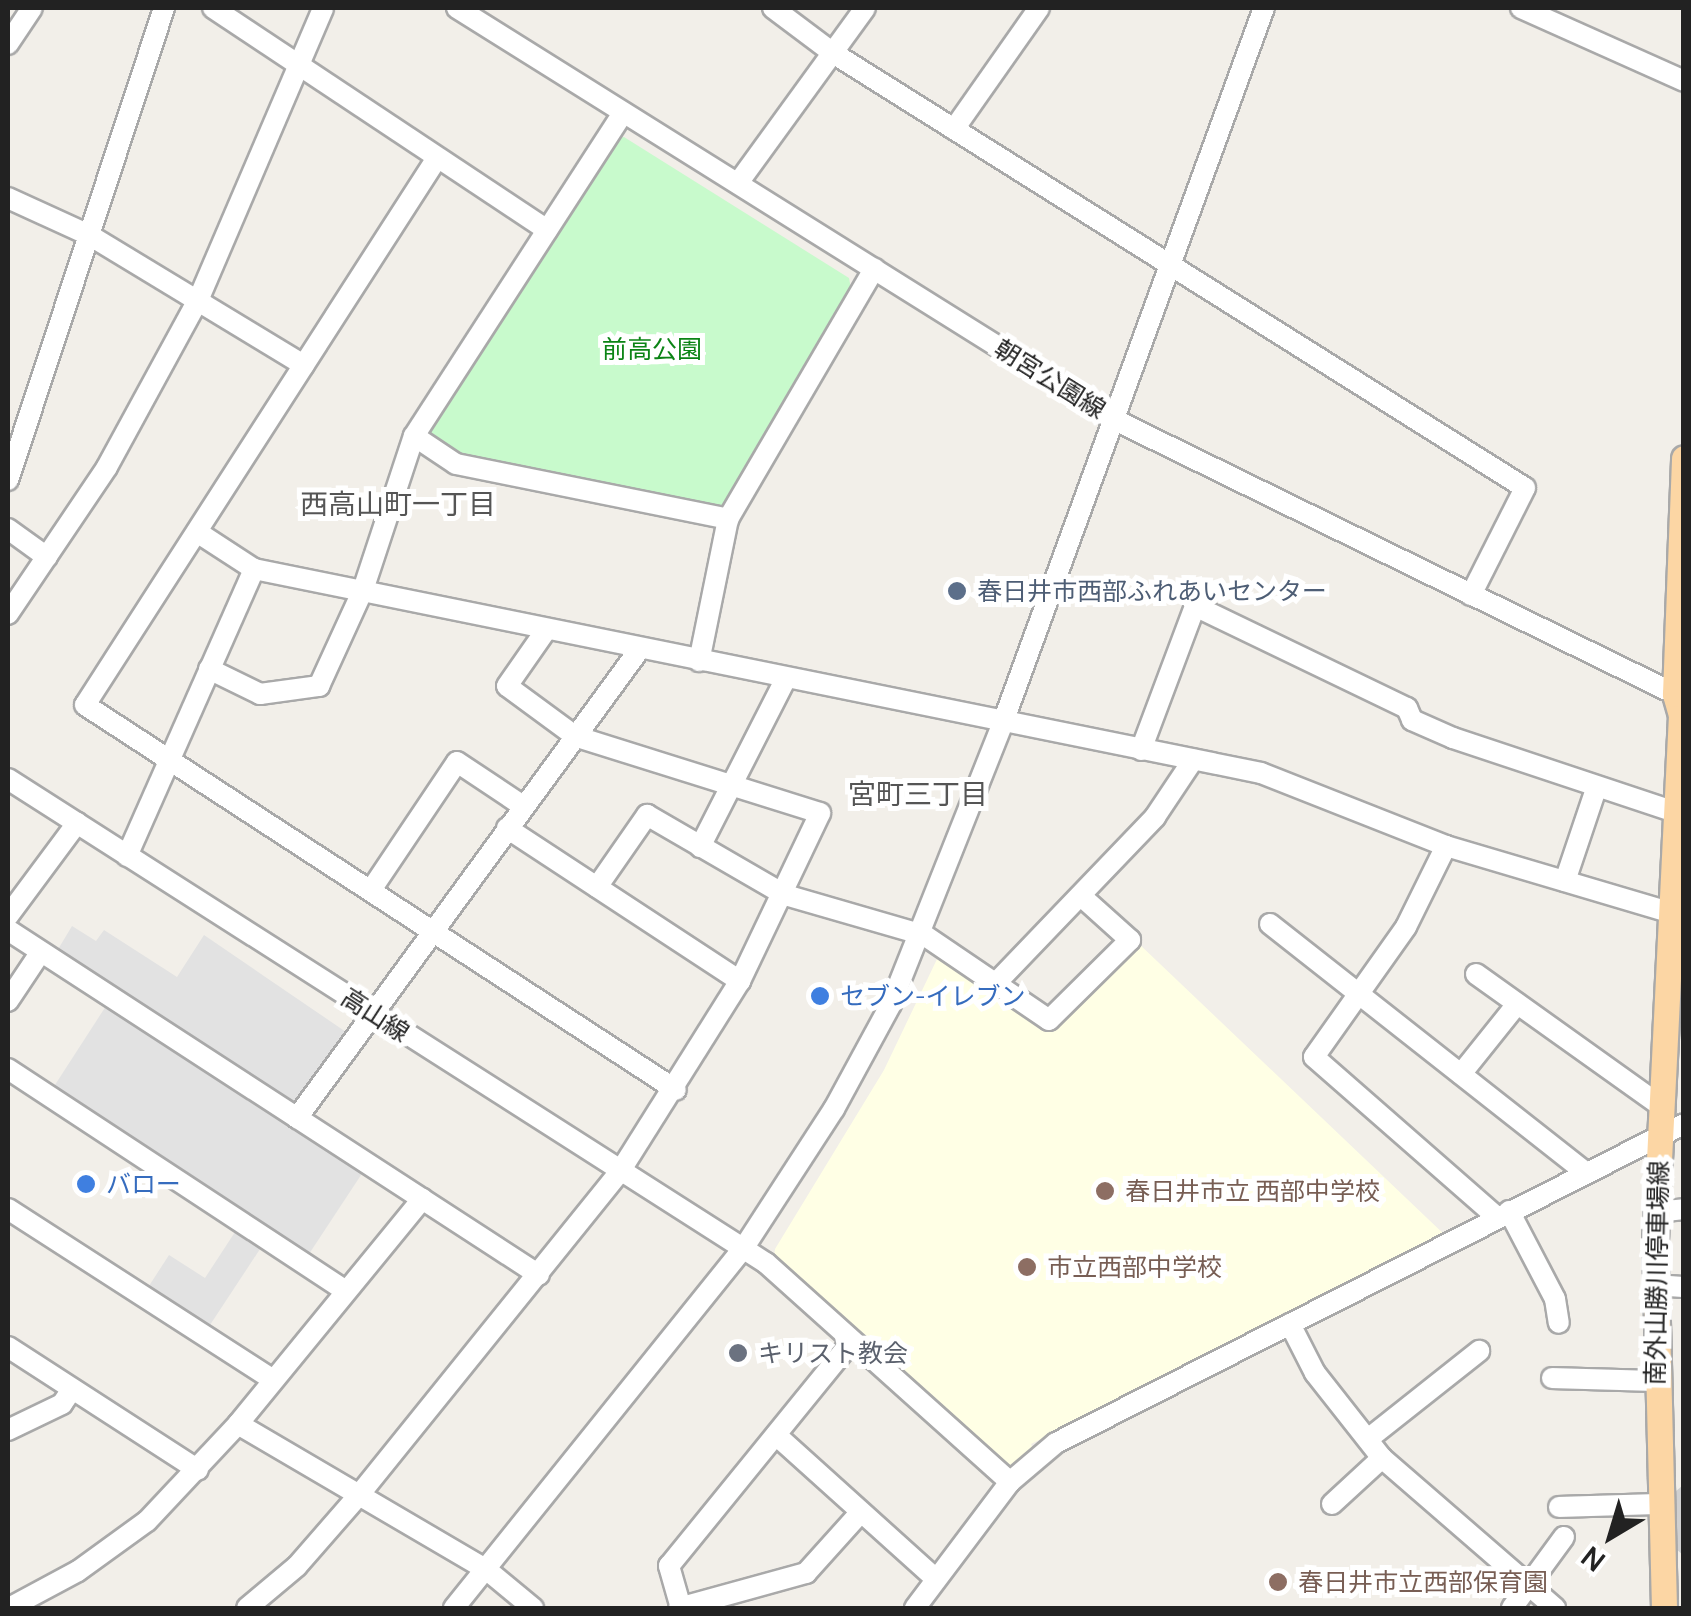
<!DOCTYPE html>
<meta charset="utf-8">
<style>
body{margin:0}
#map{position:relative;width:1691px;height:1616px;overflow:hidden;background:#f2efe9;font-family:Manrope,"Noto Sans JP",sans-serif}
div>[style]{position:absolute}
.education>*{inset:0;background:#ffffe5}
.religious>*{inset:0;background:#d0d0d0}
.park>*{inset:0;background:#c8facc}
.parking>*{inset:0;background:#e2e2e2}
.roads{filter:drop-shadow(2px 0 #a9a9a9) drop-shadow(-2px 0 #a9a9a9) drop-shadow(0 2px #a9a9a9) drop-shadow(0 -2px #a9a9a9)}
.minor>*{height:20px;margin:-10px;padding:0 10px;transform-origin:10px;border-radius:10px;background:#fff}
.major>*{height:25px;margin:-12.5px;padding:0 12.5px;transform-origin:12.5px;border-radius:12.5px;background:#fcd6a4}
.dots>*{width:28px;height:28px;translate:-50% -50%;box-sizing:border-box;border:5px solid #fff;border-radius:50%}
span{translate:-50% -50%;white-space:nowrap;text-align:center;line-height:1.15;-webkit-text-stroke:10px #fff;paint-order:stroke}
.park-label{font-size:25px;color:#0c8416}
.street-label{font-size:25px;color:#222}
.service-label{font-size:25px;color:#4e5e75}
.left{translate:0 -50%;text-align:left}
.shop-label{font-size:25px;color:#366cbe}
.education-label{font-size:25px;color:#785e54}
.worship-label{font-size:25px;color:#5b616d}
.neighbourhood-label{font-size:28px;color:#555}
.frame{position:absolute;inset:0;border:10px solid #222;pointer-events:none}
.north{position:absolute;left:1561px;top:1486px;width:100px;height:100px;-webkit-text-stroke:8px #fff;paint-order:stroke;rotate:218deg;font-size:28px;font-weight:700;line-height:40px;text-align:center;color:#222}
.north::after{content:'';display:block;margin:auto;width:35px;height:45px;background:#222;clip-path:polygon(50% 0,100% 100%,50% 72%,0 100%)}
</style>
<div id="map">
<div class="education">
<div style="clip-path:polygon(1137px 942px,1448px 1238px,1031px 1444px,1034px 1450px,1016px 1467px,1003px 1465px,774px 1257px,775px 1249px,884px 1070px,938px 957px,1049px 1027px)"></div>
</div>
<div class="religious">
<div style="clip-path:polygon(1683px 1485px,1683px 1555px,1667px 1541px,1666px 1500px)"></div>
</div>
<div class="park">
<div style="clip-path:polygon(624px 137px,849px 278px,851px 289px,727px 506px,718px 510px,460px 455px,431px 437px,429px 429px,616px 139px)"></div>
</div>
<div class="parking">
<div style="clip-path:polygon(72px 926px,96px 941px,104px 930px,177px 977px,204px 935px,346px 1032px,296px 1101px,288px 1102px,57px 951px)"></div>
<div style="clip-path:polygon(106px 1006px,363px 1172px,309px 1254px,53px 1088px)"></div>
<div style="clip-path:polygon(237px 1229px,262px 1246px,208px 1328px,147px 1289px,169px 1255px,205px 1278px)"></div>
</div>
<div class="roads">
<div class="minor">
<div style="left:213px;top:8px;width:401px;rotate:33.6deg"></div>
<div style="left:457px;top:8px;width:776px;rotate:32.05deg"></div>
<div style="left:1115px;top:420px;width:623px;rotate:26.07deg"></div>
<div style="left:773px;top:8px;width:75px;rotate:36.9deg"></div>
<div style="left:833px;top:53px;width:817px;rotate:32.15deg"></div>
<div style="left:1525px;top:488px;width:120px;rotate:116.8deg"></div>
<div style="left:1521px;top:8px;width:179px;rotate:24.1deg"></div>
<div style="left:8px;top:44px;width:43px;rotate:-56.3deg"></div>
<div style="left:954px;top:129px;width:148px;rotate:-54.9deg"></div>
<div style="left:437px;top:158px;width:650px;rotate:122.76deg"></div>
<div style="left:85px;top:705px;width:705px;rotate:33.08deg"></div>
<div style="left:738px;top:183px;width:216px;rotate:-54deg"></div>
<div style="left:8px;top:198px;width:89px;rotate:24.6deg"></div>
<div style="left:89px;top:235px;width:251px;rotate:31.2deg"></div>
<div style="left:414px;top:436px;width:50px;rotate:33.7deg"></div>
<div style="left:456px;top:464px;width:278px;rotate:11.4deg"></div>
<div style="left:728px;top:519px;width:145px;rotate:101.5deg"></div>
<div style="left:8px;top:480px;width:497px;rotate:-71.7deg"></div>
<div style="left:728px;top:519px;width:290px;rotate:-59.7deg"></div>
<div style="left:8px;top:529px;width:48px;rotate:35.7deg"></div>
<div style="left:197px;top:532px;width:68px;rotate:33deg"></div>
<div style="left:254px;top:569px;width:1027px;rotate:11.45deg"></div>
<div style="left:1261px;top:773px;width:199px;rotate:21.5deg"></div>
<div style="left:1446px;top:846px;width:246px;rotate:16.5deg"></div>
<div style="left:8px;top:614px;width:177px;rotate:-56deg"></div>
<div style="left:107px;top:467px;width:192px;rotate:-61.4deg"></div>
<div style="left:199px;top:298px;width:315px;rotate:-66.8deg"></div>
<div style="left:209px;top:669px;width:57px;rotate:26.1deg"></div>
<div style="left:260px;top:694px;width:60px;rotate:-7.7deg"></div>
<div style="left:319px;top:686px;width:106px;rotate:-65.4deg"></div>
<div style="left:363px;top:590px;width:162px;rotate:-71.7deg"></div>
<div style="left:414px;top:436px;width:385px;rotate:-57.1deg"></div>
<div style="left:1141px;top:750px;width:154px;rotate:-69.4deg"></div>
<div style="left:1195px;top:606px;width:235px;rotate:25.7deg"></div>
<div style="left:1407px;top:708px;width:13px;rotate:67deg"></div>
<div style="left:1412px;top:720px;width:45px;rotate:23.7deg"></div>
<div style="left:1453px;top:738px;width:235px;rotate:18.4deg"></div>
<div style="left:8px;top:779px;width:899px;rotate:32.56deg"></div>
<div style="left:766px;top:1263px;width:328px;rotate:41.9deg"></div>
<div style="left:507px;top:828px;width:279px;rotate:33.3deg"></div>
<div style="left:1446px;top:846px;width:90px;rotate:116.3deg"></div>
<div style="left:1406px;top:927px;width:159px;rotate:125.3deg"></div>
<div style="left:1314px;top:1057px;width:243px;rotate:41.2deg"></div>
<div style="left:700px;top:847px;width:187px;rotate:-63deg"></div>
<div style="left:127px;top:856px;width:314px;rotate:-66.1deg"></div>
<div style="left:1565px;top:881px;width:97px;rotate:-71.4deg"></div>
<div style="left:597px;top:887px;width:88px;rotate:-55.2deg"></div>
<div style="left:647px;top:815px;width:160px;rotate:30.1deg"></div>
<div style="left:785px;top:895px;width:145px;rotate:16.1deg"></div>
<div style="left:924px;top:935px;width:151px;rotate:34.2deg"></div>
<div style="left:1049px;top:1020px;width:114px;rotate:-44.6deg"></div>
<div style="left:1130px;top:940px;width:66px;rotate:-138.1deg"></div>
<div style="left:371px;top:890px;width:154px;rotate:-56.1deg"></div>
<div style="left:457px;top:762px;width:79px;rotate:33.7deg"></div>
<div style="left:8px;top:916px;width:116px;rotate:-53.4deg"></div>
<div style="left:1270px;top:924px;width:400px;rotate:38.2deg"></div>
<div style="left:8px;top:930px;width:633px;rotate:33.01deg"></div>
<div style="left:1476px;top:974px;width:227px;rotate:35.5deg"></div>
<div style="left:996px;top:983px;width:230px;rotate:-46.2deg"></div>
<div style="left:1155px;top:817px;width:69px;rotate:-56.3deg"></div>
<div style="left:8px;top:1001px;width:58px;rotate:-56.3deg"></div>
<div style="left:8px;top:1069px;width:404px;rotate:33.3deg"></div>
<div style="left:1461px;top:1074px;width:90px;rotate:-51.3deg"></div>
<div style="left:297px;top:1118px;width:580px;rotate:-53.84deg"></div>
<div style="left:8px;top:1209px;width:315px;rotate:32.8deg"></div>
<div style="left:1509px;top:1211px;width:99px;rotate:62.4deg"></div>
<div style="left:1555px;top:1299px;width:24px;rotate:81deg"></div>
<div style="left:1657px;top:1212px;width:27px;rotate:-6deg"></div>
<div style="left:1654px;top:1285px;width:30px;rotate:4deg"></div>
<div style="left:1290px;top:1324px;width:55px;rotate:63deg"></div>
<div style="left:1315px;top:1373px;width:108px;rotate:51.8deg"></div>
<div style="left:1382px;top:1458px;width:229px;rotate:40.9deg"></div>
<div style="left:8px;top:1347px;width:226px;rotate:32.9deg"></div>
<div style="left:1552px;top:1378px;width:102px;rotate:1.7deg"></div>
<div style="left:238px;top:1424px;width:289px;rotate:30.4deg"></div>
<div style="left:487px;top:1570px;width:60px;rotate:39.6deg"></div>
<div style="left:8px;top:1430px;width:60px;rotate:-25.7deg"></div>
<div style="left:62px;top:1404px;width:18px;rotate:-56deg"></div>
<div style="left:776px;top:1435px;width:215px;rotate:42deg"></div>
<div style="left:1368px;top:1439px;width:142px;rotate:-38.4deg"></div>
<div style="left:1332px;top:1504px;width:68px;rotate:-42.6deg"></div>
<div style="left:1559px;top:1507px;width:97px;rotate:-1.8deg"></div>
<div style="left:9px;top:1608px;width:78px;rotate:-28.2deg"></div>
<div style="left:78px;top:1571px;width:85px;rotate:-35.9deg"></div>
<div style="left:147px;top:1521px;width:133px;rotate:-46.8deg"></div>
<div style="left:238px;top:1424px;width:291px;rotate:-50.7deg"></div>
<div style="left:247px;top:1608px;width:65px;rotate:-40deg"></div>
<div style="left:297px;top:1566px;width:94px;rotate:-48.9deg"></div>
<div style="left:359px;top:1495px;width:414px;rotate:-51.1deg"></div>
<div style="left:619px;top:1173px;width:227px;rotate:-57.8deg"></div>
<div style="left:740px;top:981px;width:186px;rotate:-64.5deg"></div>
<div style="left:820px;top:813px;width:257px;rotate:-162.6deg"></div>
<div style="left:575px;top:736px;width:84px;rotate:-143.7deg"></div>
<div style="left:507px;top:686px;width:68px;rotate:-55.1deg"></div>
<div style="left:454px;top:1608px;width:461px;rotate:-51.2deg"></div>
<div style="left:743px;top:1249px;width:167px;rotate:-57deg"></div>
<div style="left:834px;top:1109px;width:119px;rotate:-61.5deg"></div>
<div style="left:891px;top:1004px;width:300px;rotate:-68.3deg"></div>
<div style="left:1002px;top:725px;width:763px;rotate:-69.93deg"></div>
<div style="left:679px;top:1608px;width:132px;rotate:-15.4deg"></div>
<div style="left:806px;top:1573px;width:82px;rotate:-48deg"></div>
<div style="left:681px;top:1608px;width:44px;rotate:-105.9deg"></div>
<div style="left:669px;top:1566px;width:290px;rotate:-50.9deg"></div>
<div style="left:915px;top:1608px;width:158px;rotate:-53deg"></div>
<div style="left:1010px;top:1482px;width:60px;rotate:-40.3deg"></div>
<div style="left:1056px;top:1443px;width:704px;rotate:-26.93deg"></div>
<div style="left:1512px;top:1608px;width:88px;rotate:-53.8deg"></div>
</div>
<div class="major">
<div style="left:1664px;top:1608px;width:367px;rotate:-91.4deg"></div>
<div style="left:1655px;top:1241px;width:527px;rotate:-87.17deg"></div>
<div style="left:1681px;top:715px;width:22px;rotate:-106deg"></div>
<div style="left:1675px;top:694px;width:236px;rotate:-87.8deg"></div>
</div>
</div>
<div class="dots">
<div style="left:957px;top:591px;background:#5c6f8a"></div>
<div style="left:820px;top:996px;background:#3f7fe0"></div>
<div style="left:86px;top:1184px;background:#3f7fe0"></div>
<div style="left:1105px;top:1191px;background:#8d6e63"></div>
<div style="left:1027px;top:1267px;background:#8d6e63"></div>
<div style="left:738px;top:1353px;background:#6b7280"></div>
<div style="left:1278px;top:1582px;background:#8d6e63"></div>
</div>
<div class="park-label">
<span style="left:652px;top:349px">前高公園</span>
</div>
<div class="street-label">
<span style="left:1050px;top:379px;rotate:32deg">朝宮公園線</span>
<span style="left:375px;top:1015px;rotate:33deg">高山線</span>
<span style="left:1657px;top:1273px;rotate:-89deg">南外山勝川停車場線</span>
</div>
<div class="service-label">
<span class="left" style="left:977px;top:591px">春日井市西部ふれあいセンター</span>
</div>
<div class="shop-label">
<span class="left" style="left:840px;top:996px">セブン-イレブン</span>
<span class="left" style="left:106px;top:1184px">バロー</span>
</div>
<div class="education-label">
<span class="left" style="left:1125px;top:1191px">春日井市立 西部中学校</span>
<span class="left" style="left:1047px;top:1267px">市立西部中学校</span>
<span class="left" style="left:1298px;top:1582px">春日井市立西部保育園</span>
</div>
<div class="worship-label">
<span class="left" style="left:758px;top:1353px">キリスト教会</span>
</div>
<div class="neighbourhood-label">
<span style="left:398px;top:503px">西高山町一丁目</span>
<span style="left:918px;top:793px">宮町三丁目</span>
</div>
<div class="frame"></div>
<div class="north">N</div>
</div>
